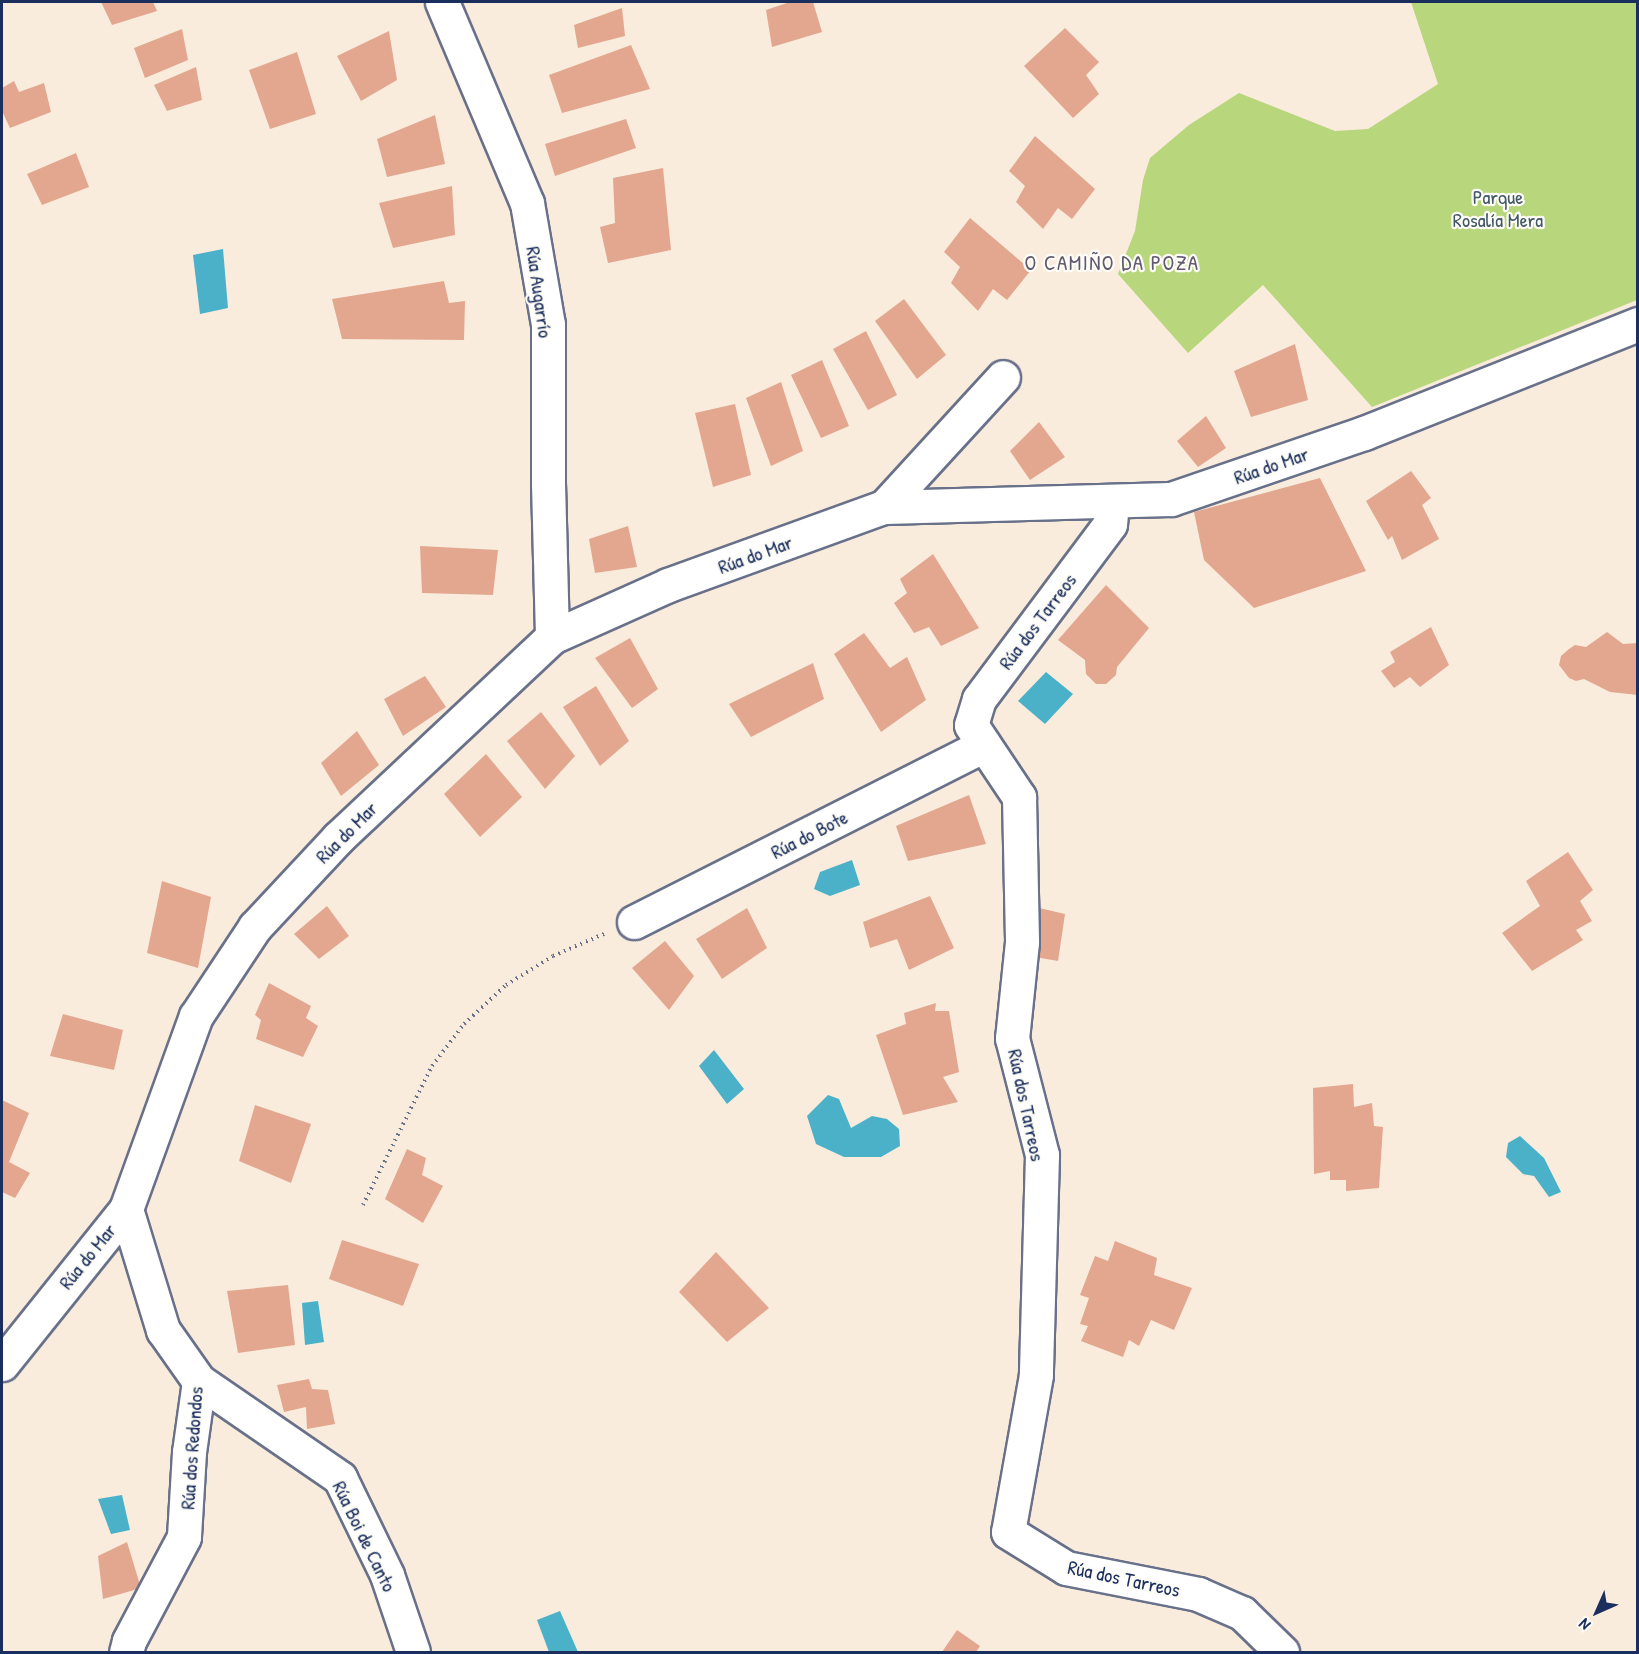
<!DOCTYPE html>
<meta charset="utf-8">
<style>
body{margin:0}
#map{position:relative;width:1639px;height:1654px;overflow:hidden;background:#f9ecdc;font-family:"Patrick Hand",sans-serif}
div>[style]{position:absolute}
.green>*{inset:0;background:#b8d67c}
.water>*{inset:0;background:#4ab1c9}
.building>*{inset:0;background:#e3a78f}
.path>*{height:4px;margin-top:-2px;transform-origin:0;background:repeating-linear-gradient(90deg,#69718a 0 1.5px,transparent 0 6px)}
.roads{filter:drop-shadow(2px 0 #69718a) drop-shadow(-2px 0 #69718a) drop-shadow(0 2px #69718a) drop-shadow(0 -2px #69718a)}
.minor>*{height:33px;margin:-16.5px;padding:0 16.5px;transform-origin:16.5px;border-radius:16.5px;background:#fff}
span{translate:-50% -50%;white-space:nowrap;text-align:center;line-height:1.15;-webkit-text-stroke:4.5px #fdfcf7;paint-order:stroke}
.park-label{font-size:20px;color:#425966}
.street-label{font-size:20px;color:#1b2f5e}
.neighbourhood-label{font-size:21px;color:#61596f;letter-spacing:1.5px}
.frame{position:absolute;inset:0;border:3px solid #1b2f5e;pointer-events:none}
.north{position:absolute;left:1567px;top:1582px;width:60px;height:60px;-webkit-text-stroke:4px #fdfcf7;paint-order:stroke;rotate:225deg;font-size:16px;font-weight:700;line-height:24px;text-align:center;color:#1b2f5e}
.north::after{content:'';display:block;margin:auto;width:21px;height:27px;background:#1b2f5e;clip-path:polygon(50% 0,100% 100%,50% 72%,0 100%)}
</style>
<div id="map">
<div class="green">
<div style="clip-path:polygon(1411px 2px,1637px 2px,1637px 300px,1372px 407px,1263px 285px,1188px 353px,1118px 274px,1135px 231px,1143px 180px,1150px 158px,1189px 125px,1239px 93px,1335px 131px,1368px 129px,1438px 84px)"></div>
</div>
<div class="water">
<div style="clip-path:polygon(223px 249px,228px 308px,200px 314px,193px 255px)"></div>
<div style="clip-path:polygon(1046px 672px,1073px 694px,1045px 724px,1018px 701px)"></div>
<div style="clip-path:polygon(852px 860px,860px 885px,830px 896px,814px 889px,820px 872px)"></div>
<div style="clip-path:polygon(714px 1050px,744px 1089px,727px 1104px,699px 1066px)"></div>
<div style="clip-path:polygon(828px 1095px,839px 1099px,851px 1128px,872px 1116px,887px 1119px,899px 1129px,900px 1146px,881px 1157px,844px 1157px,816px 1144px,807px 1116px)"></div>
<div style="clip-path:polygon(1520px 1136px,1544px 1158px,1561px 1192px,1549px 1197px,1534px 1176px,1523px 1174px,1506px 1157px,1508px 1143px)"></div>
<div style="clip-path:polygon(318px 1301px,324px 1342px,305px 1345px,302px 1303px)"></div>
<div style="clip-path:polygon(122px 1495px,130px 1530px,111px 1534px,98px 1499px)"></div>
<div style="clip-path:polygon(560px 1611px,578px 1652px,549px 1652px,537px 1620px)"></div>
</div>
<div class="building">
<div style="clip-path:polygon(101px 2px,153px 2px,157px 11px,112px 25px)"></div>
<div style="clip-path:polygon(790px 2px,813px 2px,822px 32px,772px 47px,766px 10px)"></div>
<div style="clip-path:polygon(622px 8px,625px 36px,578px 48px,574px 25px)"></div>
<div style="clip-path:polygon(1065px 28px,1099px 62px,1086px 75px,1099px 94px,1073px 118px,1024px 66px)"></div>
<div style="clip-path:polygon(182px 29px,188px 60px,145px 78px,134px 48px)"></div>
<div style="clip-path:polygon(389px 31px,397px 80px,361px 101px,337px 56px)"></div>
<div style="clip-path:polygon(631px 45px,650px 89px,562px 113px,549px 75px)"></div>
<div style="clip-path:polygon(297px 52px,316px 114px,270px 129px,249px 70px)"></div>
<div style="clip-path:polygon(196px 67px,202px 100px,167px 111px,154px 85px)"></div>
<div style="clip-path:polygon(14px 81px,19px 92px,44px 83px,51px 112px,10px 128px,2px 111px,2px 88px)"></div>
<div style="clip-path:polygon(435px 115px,445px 164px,387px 177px,377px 139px)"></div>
<div style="clip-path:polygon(626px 119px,636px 148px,555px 176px,545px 144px)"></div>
<div style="clip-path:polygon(1035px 136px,1095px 189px,1072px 219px,1058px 208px,1043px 229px,1016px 202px,1025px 186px,1009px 171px)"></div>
<div style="clip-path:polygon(76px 153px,89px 187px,42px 205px,27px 174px)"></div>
<div style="clip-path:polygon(663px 168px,671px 250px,608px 263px,600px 227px,615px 223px,613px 178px)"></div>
<div style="clip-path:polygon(452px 186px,455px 235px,393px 248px,379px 203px)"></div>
<div style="clip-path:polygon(970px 218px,1031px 270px,1007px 300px,993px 289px,978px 311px,951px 283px,960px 267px,944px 252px)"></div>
<div style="clip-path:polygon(444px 281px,449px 303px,465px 301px,464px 340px,342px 339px,332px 299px)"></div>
<div style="clip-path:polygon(904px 299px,946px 355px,917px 379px,875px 321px)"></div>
<div style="clip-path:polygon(866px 331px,897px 395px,868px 410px,833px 349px)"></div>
<div style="clip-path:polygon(1295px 344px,1308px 400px,1251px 417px,1234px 371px)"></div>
<div style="clip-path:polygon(822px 360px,849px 426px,821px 438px,791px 375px)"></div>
<div style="clip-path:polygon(781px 382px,803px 451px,771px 466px,746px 398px)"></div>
<div style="clip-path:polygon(735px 404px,751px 475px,713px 487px,695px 413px)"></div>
<div style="clip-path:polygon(1206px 416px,1226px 448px,1198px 467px,1177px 441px)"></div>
<div style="clip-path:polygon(1039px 422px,1065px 457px,1030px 480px,1010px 451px)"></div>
<div style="clip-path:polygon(1411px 471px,1431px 498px,1422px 505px,1439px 539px,1402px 560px,1392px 536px,1388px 540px,1366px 501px)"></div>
<div style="clip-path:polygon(1320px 478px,1366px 571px,1254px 608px,1204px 560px,1194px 512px)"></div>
<div style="clip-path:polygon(628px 526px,637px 567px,595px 573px,589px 539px)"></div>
<div style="clip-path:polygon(420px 546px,498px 550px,493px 595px,422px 593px)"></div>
<div style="clip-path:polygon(933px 554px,979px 628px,941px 646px,929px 627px,914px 633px,894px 603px,907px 593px,900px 579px)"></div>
<div style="clip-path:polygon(1106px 585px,1149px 628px,1117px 667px,1116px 675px,1106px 684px,1096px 684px,1086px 674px,1085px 660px,1058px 640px)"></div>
<div style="clip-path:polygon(1431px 627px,1449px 665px,1420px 687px,1410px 677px,1394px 688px,1381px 671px,1395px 662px,1390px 652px)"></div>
<div style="clip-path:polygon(1607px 632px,1623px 644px,1638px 643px,1638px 695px,1610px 692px,1584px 679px,1576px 681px,1569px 678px,1559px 665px,1561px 656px,1569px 649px,1575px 645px,1586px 647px)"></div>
<div style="clip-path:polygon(864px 633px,890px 668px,907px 657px,926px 700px,881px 732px,834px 654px)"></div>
<div style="clip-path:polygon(630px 638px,658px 689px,632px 708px,595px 658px)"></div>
<div style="clip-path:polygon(813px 663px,824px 699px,751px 737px,729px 704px)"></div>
<div style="clip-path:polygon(425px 676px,446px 707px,403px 736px,384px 699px)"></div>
<div style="clip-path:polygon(596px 686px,629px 741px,600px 766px,563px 707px)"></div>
<div style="clip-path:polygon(541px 712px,575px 756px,545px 789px,507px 741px)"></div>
<div style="clip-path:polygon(357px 731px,379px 765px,341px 796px,321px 763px)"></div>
<div style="clip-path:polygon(486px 754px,522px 797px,480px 837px,444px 794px)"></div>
<div style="clip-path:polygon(969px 795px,986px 844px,908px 861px,896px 826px)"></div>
<div style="clip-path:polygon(1568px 852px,1593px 890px,1580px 901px,1592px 921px,1576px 930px,1583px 940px,1532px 971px,1502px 933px,1540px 906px,1526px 881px)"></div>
<div style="clip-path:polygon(162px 881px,211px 897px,198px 968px,147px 953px)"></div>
<div style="clip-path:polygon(930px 896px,954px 948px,909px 970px,897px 939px,870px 948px,863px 922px)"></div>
<div style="clip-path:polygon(327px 906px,349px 936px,319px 959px,294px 934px)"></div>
<div style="clip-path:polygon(1035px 907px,1065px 914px,1058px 961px,1035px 957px)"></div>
<div style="clip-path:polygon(747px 908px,767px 948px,722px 979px,696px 939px)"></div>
<div style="clip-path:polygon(665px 941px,694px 976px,669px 1010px,632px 968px)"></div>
<div style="clip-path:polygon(269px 983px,311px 1006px,306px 1018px,318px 1026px,303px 1057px,256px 1039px,261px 1020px,255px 1015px)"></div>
<div style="clip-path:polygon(936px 1003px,935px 1011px,949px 1011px,959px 1072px,943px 1077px,958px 1102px,903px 1115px,876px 1035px,906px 1024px,904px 1013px)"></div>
<div style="clip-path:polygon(63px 1014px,123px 1030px,114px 1070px,50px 1056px)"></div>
<div style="clip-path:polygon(1353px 1084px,1354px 1107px,1372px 1103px,1374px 1126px,1383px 1127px,1379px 1188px,1346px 1191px,1346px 1180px,1330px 1180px,1330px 1171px,1314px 1174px,1313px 1088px)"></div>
<div style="clip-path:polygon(2px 1100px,29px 1113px,9px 1162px,30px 1173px,15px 1198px,2px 1192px)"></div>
<div style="clip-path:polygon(255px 1105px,311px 1124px,291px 1183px,239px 1161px)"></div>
<div style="clip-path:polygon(407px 1149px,426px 1158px,422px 1175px,443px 1186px,423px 1223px,385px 1199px)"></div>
<div style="clip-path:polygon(342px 1240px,419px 1264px,403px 1306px,329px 1279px)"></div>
<div style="clip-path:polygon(1115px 1241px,1157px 1258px,1154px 1275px,1192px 1288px,1174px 1330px,1151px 1320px,1139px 1346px,1129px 1340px,1123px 1357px,1081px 1341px,1088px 1326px,1080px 1324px,1089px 1298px,1080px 1295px,1095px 1256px,1108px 1261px)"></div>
<div style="clip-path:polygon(716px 1252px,769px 1308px,727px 1342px,679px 1292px)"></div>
<div style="clip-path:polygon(288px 1285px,295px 1345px,238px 1353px,227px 1291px)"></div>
<div style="clip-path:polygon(309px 1379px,312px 1389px,328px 1390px,335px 1424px,307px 1429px,306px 1407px,284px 1412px,277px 1385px)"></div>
<div style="clip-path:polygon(127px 1542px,141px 1588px,103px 1599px,98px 1556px)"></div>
<div style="clip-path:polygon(957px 1630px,980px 1646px,976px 1652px,942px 1652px)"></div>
</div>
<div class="path">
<div style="left:363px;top:1205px;width:155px;rotate:-63.6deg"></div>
<div style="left:432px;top:1066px;width:53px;rotate:-52.7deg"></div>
<div style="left:464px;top:1024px;width:57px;rotate:-42.9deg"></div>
<div style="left:506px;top:985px;width:55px;rotate:-31.7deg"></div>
<div style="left:553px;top:956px;width:58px;rotate:-23.5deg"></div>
</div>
<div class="roads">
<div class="minor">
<div style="left:442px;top:2px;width:218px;rotate:67.1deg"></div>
<div style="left:527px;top:203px;width:123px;rotate:80.2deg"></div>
<div style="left:548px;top:324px;width:159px;rotate:90deg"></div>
<div style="left:548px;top:483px;width:154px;rotate:88.5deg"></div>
<div style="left:1112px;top:502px;width:22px;rotate:95deg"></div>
<div style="left:1110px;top:524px;width:219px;rotate:126.8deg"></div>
<div style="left:979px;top:699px;width:27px;rotate:107deg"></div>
<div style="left:971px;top:725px;width:87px;rotate:56.3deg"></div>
<div style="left:1019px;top:797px;width:145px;rotate:88.8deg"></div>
<div style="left:1022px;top:942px;width:97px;rotate:95.9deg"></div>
<div style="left:1012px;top:1038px;width:121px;rotate:75.6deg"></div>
<div style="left:1042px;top:1155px;width:220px;rotate:91.6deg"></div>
<div style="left:1036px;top:1375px;width:159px;rotate:100.1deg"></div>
<div style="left:1008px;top:1532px;width:68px;rotate:31.8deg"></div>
<div style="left:1066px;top:1568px;width:135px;rotate:11.1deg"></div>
<div style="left:1198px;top:1594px;width:48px;rotate:23.4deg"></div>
<div style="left:1242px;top:1613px;width:56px;rotate:44.3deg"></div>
<div style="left:884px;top:507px;width:176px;rotate:-47.5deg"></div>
<div style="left:634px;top:922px;width:392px;rotate:-26.8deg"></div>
<div style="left:126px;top:1209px;width:127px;rotate:73deg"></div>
<div style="left:163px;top:1330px;width:62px;rotate:54.8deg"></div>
<div style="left:199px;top:1381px;width:72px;rotate:98deg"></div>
<div style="left:189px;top:1452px;width:85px;rotate:93.4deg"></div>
<div style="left:184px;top:1537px;width:118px;rotate:117.9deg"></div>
<div style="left:129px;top:1641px;width:11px;rotate:105deg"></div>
<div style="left:2px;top:1364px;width:198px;rotate:-51.3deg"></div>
<div style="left:126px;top:1209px;width:205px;rotate:-70.1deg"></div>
<div style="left:196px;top:1016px;width:107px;rotate:-56.5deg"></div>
<div style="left:255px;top:927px;width:122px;rotate:-47deg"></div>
<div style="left:338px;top:838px;width:294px;rotate:-43.2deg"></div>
<div style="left:552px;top:637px;width:127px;rotate:-24.1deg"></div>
<div style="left:668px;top:585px;width:230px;rotate:-19.9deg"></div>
<div style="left:884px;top:507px;width:287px;rotate:-1.6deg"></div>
<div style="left:1171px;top:499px;width:204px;rotate:-18.9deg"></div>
<div style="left:1364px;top:433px;width:295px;rotate:-21.7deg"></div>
<div style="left:199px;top:1381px;width:171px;rotate:34.5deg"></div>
<div style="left:340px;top:1478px;width:108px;rotate:64.1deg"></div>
<div style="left:387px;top:1575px;width:81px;rotate:71.3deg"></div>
</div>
</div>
<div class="park-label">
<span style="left:1498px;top:208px">Parque<br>Rosalía Mera</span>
</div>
<div class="street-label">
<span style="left:540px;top:292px;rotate:82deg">Rúa Augarrío</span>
<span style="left:1271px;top:465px;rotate:-19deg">Rúa do Mar</span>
<span style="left:755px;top:554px;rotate:-20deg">Rúa do Mar</span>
<span style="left:1037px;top:621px;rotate:-53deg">Rúa dos Tarreos</span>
<span style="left:346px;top:832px;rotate:-45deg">Rúa do Mar</span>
<span style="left:809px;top:834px;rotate:-27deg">Rúa do Bote</span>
<span style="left:1027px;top:1105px;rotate:78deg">Rúa dos Tarreos</span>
<span style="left:87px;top:1256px;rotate:-51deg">Rúa do Mar</span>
<span style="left:191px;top:1448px;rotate:-86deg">Rúa dos Redondos</span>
<span style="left:365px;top:1536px;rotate:64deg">Rúa Boi de Canto</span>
<span style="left:1124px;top:1578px;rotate:12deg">Rúa dos Tarreos</span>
</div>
<div class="neighbourhood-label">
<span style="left:1112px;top:263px">O CAMIÑO DA POZA</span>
</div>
<div class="frame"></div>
<div class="north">N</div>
</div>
